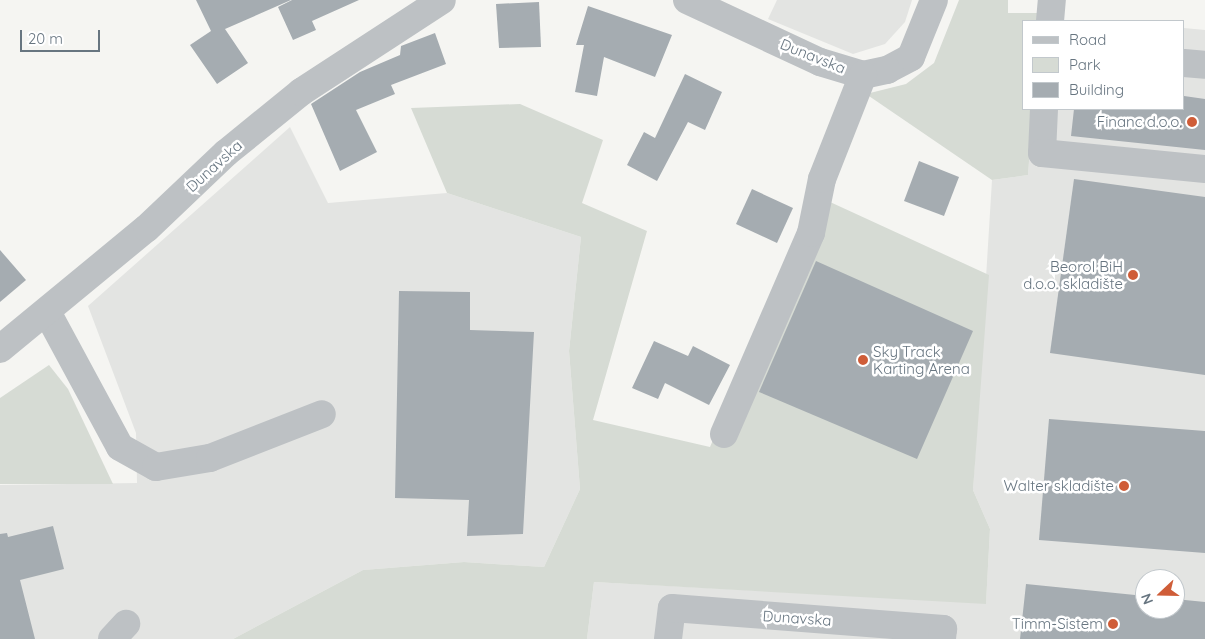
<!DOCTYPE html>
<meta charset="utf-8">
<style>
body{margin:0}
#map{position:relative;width:1205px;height:639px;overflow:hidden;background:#f5f5f2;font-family:Quicksand,sans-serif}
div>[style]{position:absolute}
.built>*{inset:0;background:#e3e4e2}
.green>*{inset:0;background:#d6dbd4}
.building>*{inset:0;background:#a5acb1}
.minor>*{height:28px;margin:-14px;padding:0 14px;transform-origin:14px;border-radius:14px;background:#bdc1c4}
.dots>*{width:14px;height:14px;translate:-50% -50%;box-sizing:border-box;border:2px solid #fff;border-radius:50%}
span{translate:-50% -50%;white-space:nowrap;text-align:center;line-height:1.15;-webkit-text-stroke:5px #fff;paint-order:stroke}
.street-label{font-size:15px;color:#677580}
.poi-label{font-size:15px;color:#677580}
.right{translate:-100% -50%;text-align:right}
.left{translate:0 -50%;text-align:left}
.legend{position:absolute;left:1022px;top:20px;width:162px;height:90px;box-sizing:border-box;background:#fff;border:1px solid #c2c8cc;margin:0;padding:6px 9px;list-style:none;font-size:15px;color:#677580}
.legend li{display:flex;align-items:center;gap:10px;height:25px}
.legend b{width:25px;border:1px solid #c2c8cc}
.north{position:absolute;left:1135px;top:569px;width:50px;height:50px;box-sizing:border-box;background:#fff;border:1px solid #c2c8cc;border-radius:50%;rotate:249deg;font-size:14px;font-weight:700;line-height:20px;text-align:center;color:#677580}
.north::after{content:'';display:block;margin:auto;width:18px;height:22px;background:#cf5d38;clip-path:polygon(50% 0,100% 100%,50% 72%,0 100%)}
.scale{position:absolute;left:20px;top:30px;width:80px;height:22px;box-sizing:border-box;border:2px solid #677580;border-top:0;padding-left:6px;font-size:15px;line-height:18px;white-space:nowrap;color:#677580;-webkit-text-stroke:4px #fff;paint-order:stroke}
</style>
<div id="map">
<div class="built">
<div style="clip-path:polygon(777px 0,912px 0,905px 22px,885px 44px,853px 54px,768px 19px)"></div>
<div style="clip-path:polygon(evenodd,1184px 28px,1205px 30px,1205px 639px,587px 639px,594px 582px,986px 603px,990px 529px,973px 490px,992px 180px,1028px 175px,1033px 109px,1184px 109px,1184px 28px,1145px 579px,1175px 579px,1175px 609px,1145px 609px,1145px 579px)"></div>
<div style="clip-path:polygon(290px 127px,328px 203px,447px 193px,581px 237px,569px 351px,580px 489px,544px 567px,464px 562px,363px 570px,233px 639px,0 639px,0 485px,137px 483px,136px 433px,88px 306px)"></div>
</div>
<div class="green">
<div style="clip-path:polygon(959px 0,1008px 0,1008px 13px,1041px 13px,1040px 21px,1024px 21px,1024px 109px,1033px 109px,1028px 175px,992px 180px,866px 94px,906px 84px,934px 63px)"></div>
<div style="clip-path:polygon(520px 104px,603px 140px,582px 203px,647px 231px,593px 420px,710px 447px,817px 196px,989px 275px,973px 490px,990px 529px,986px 604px,594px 582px,587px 639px,233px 639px,363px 570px,464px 562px,544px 567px,580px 489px,569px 351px,581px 237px,447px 193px,411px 108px)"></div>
<div style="clip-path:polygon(49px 365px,68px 389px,113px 484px,0 484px,0 398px)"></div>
</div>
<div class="building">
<div style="clip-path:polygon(196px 0,291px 0,225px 29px,248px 63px,217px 84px,190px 45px,211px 31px)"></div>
<div style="clip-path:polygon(292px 0,359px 0,312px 21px,316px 30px,293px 40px,278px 7px)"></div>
<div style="clip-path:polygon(539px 2px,541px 47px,499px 48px,496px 4px)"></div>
<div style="clip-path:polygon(588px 6px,672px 35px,655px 77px,604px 57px,597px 96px,575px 92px,584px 45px,576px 45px)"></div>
<div style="clip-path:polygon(435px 33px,446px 64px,391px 85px,395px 94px,356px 110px,377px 152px,340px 171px,311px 104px,360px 72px,400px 55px,401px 46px)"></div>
<div style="clip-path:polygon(685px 74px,722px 92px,705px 130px,688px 122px,657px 181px,627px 165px,644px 132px,655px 138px)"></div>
<div style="clip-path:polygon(1184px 96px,1205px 99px,1205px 150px,1071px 136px,1074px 109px,1184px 109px)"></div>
<div style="clip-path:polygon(919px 161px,959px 177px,944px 216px,904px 201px)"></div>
<div style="clip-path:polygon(1074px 179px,1205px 197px,1205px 375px,1050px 353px)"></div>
<div style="clip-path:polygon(752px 189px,793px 208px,777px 243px,736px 224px)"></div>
<div style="clip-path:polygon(0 250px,26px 280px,0 302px)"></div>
<div style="clip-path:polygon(816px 261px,973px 331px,917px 459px,759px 392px)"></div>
<div style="clip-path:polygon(399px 291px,470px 292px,470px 330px,534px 332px,523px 534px,467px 536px,469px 500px,395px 498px)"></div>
<div style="clip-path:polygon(654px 341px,688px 356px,693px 346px,730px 365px,709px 405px,665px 383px,658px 399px,632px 388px)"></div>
<div style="clip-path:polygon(1049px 419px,1205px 431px,1205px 553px,1039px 540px)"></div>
<div style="clip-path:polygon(53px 526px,64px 569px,20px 580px,35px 639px,0 639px,0 534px,7px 533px,8px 537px)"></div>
<div style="clip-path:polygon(1026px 584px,1145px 596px,1145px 609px,1175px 609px,1175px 599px,1205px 602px,1205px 639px,1020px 639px)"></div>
</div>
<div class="minor">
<div style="left:687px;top:0;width:147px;rotate:25deg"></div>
<div style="left:820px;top:62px;width:45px;rotate:16.8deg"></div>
<div style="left:863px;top:75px;width:25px;rotate:-12deg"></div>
<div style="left:887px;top:70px;width:27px;rotate:-28deg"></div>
<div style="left:911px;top:57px;width:61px;rotate:-68deg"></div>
<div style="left:1050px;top:21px;width:21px;rotate:-85deg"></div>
<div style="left:1184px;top:63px;width:21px;rotate:5deg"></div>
<div style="left:1044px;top:109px;width:44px;rotate:92.6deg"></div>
<div style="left:1042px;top:153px;width:164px;rotate:5.6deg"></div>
<div style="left:47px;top:312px;width:153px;rotate:61.6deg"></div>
<div style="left:120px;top:447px;width:41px;rotate:29.1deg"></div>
<div style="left:156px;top:467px;width:55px;rotate:-9.5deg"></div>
<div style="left:210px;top:458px;width:120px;rotate:-21.4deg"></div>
<div style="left:0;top:349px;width:190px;rotate:-39.5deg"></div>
<div style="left:147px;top:228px;width:109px;rotate:-43.5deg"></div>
<div style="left:226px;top:153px;width:97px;rotate:-39.1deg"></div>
<div style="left:301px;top:92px;width:168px;rotate:-33.1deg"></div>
<div style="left:724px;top:434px;width:219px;rotate:-66.6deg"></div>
<div style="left:811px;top:233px;width:55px;rotate:-78.5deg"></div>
<div style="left:822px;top:179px;width:112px;rotate:-68.5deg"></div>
<div style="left:112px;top:639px;width:21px;rotate:-47deg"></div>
<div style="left:668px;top:639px;width:31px;rotate:-83deg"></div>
<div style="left:672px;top:608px;width:272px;rotate:4.4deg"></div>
<div style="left:943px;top:629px;width:10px;rotate:96deg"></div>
</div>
<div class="dots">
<div style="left:1192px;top:122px;background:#cf5d38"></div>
<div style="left:1133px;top:275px;background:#cf5d38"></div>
<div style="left:863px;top:360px;background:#cf5d38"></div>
<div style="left:1124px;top:486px;background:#cf5d38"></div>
<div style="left:1113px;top:624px;background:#cf5d38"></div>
</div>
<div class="street-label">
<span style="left:813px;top:56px;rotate:22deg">Dunavska</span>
<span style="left:214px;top:166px;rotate:-42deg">Dunavska</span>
<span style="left:797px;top:618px;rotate:4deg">Dunavska</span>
</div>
<div class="poi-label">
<span class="right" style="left:1182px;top:122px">Financ d.o.o.</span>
<span class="right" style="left:1123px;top:275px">Beorol BiH<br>d.o.o. skladište</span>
<span class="left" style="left:873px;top:360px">Sky Track<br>Karting Arena</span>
<span class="right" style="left:1114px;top:486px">Walter skladište</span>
<span class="right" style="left:1103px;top:624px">Timm-Sistem</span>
</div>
<ul class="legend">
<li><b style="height:6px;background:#bdc1c4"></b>Road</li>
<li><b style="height:14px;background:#d6dbd4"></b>Park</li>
<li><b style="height:14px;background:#a5acb1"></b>Building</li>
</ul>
<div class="north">N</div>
<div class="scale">20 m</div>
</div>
